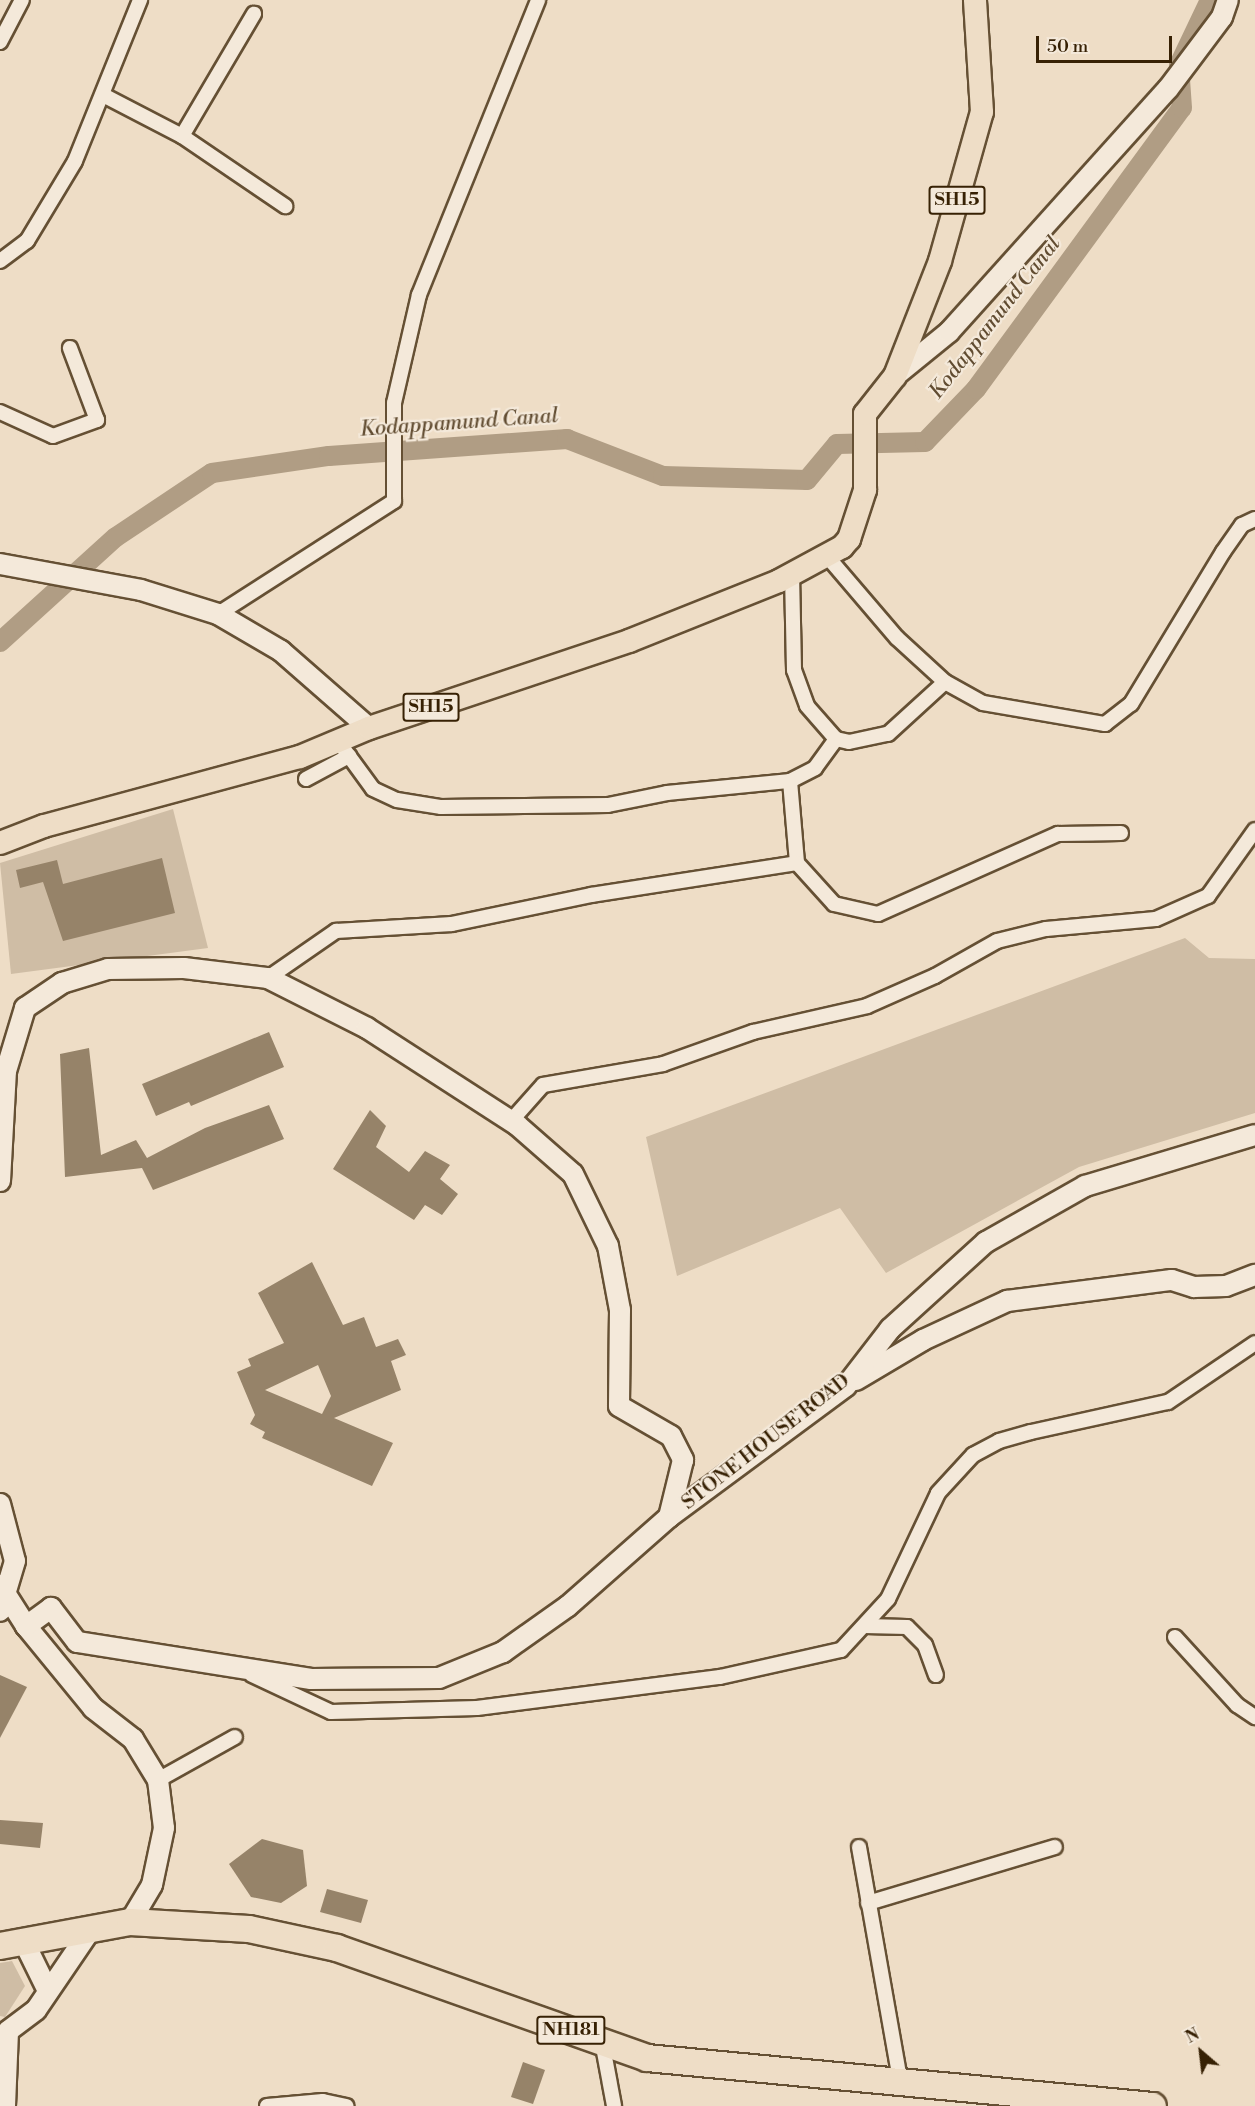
<!DOCTYPE html>
<style>
body{margin:0}
#map{position:relative;width:1255px;height:2106px;overflow:hidden;background:#eeddc6;font-family:"Libre Bodoni",serif}
div>[style]{position:absolute}
.green>*{inset:0;background:#cfbda5}
.canal>*{height:20px;margin:-10px;padding:0 10px;transform-origin:10px;border-radius:10px;background:#b09d84}
.building>*{inset:0;background:#968369}
.roads{filter:drop-shadow(2px 0 #655034) drop-shadow(-2px 0 #655034) drop-shadow(0 2px #655034) drop-shadow(0 -2px #655034)}
.street>*{height:14px;margin:-7px;padding:0 7px;transform-origin:7px;border-radius:7px;background:#f4e9da}
.secondary>*{height:20px;margin:-10px;padding:0 10px;transform-origin:10px;border-radius:10px;background:#f4e9da}
.primary>*{height:22px;margin:-11px;padding:0 11px;transform-origin:11px;border-radius:11px;background:#eeddc6}
.highway>*{height:26px;margin:-13px;padding:0 13px;transform-origin:13px;border-radius:13px;background:#eeddc6}
span{translate:-50% -50%;white-space:nowrap;text-align:center;line-height:1.15;-webkit-text-stroke:4.5px #f4e9da;paint-order:stroke}
.shield-label span{padding:2px 4px;background:#f4e9da;border:2px solid;border-radius:4px;-webkit-text-stroke-width:0}
.shield-label{font-size:18px;color:#372104;font-weight:700}
.street-label{font-size:20px;color:#372104}
.water-label{font-size:21px;color:#614c31;font-style:italic}
.north{position:absolute;left:1171px;top:2022px;width:60px;height:60px;-webkit-text-stroke:4px #f4e9da;paint-order:stroke;rotate:332deg;font-size:16px;font-weight:700;line-height:24px;text-align:center;color:#372104}
.north::after{content:'';display:block;margin:auto;width:21px;height:27px;background:#372104;clip-path:polygon(50% 0,100% 100%,50% 72%,0 100%)}
.scale{position:absolute;left:1036px;top:36px;width:136px;height:27px;box-sizing:border-box;border:3px solid #372104;border-top:0;padding-left:8px;font-size:18px;line-height:21px;white-space:nowrap;color:#372104;-webkit-text-stroke:4px #f4e9da;paint-order:stroke}
</style>
<div id="map">
<div class="green">
<div style="clip-path:polygon(173px 809px,208px 948px,11px 974px,0 863px)"></div>
<div style="clip-path:polygon(1185px 938px,1209px 958px,1255px 959px,1255px 1113px,1079px 1167px,886px 1273px,840px 1208px,677px 1276px,646px 1137px)"></div>
<div style="clip-path:polygon(12px 1961px,25px 1986px,5px 2017px,0 2016px,0 1963px)"></div>
</div>
<div class="canal">
<div style="left:0;top:642px;width:156px;rotate:-42.2deg"></div>
<div style="left:116px;top:537px;width:115px;rotate:-33.7deg"></div>
<div style="left:212px;top:473px;width:118px;rotate:-8.3deg"></div>
<div style="left:329px;top:456px;width:239px;rotate:-4.1deg"></div>
<div style="left:567px;top:439px;width:103px;rotate:21.1deg"></div>
<div style="left:663px;top:476px;width:144px;rotate:1.6deg"></div>
<div style="left:807px;top:480px;width:47px;rotate:-50.2deg"></div>
<div style="left:837px;top:444px;width:88px;rotate:-1.3deg"></div>
<div style="left:925px;top:442px;width:74px;rotate:-46.1deg"></div>
<div style="left:976px;top:389px;width:348px;rotate:-53.8deg"></div>
<div style="left:1182px;top:108px;width:43px;rotate:-94deg"></div>
<div style="left:1179px;top:65px;width:72px;rotate:-64.5deg"></div>
</div>
<div class="building">
<div style="clip-path:polygon(162px 858px,175px 913px,63px 941px,43px 882px,20px 888px,16px 870px,57px 860px,63px 884px)"></div>
<div style="clip-path:polygon(269px 1032px,284px 1067px,191px 1106px,189px 1102px,156px 1116px,142px 1084px)"></div>
<div style="clip-path:polygon(89px 1048px,101px 1155px,136px 1140px,147px 1158px,205px 1128px,269px 1105px,284px 1139px,153px 1190px,142px 1168px,65px 1177px,60px 1054px)"></div>
<div style="clip-path:polygon(370px 1110px,386px 1126px,376px 1147px,409px 1172px,425px 1151px,450px 1165px,440px 1179px,458px 1194px,442px 1215px,425px 1205px,414px 1220px,333px 1169px)"></div>
<div style="clip-path:polygon(evenodd,312px 1262px,343px 1325px,364px 1317px,376px 1347px,398px 1339px,406px 1355px,391px 1361px,401px 1390px,334px 1418px,393px 1443px,372px 1486px,262px 1438px,265px 1432px,250px 1424px,255px 1415px,237px 1372px,251px 1366px,248px 1359px,284px 1343px,258px 1293px,312px 1262px,318px 1365px,331px 1396px,322px 1414px,265px 1390px,318px 1365px)"></div>
<div style="clip-path:polygon(0 1675px,27px 1687px,0 1738px)"></div>
<div style="clip-path:polygon(0 1820px,43px 1823px,40px 1848px,0 1844px)"></div>
<div style="clip-path:polygon(262px 1839px,303px 1850px,307px 1886px,281px 1903px,251px 1897px,229px 1864px)"></div>
<div style="clip-path:polygon(327px 1889px,368px 1900px,361px 1923px,320px 1912px)"></div>
<div style="clip-path:polygon(523px 2062px,545px 2070px,533px 2104px,511px 2097px)"></div>
</div>
<div class="roads">
<div class="street">
<div style="left:0;top:42px;width:47px;rotate:-62.4deg"></div>
<div style="left:103px;top:95px;width:89px;rotate:27.4deg"></div>
<div style="left:182px;top:136px;width:125px;rotate:34.2deg"></div>
<div style="left:182px;top:136px;width:142px;rotate:-59.5deg"></div>
<div style="left:0;top:261px;width:34px;rotate:-37deg"></div>
<div style="left:27px;top:241px;width:93px;rotate:-59deg"></div>
<div style="left:75px;top:161px;width:174px;rotate:-68deg"></div>
<div style="left:0;top:412px;width:58px;rotate:24.4deg"></div>
<div style="left:53px;top:436px;width:47px;rotate:-20deg"></div>
<div style="left:97px;top:420px;width:77px;rotate:-110.6deg"></div>
<div style="left:826px;top:555px;width:109px;rotate:49.5deg"></div>
<div style="left:897px;top:638px;width:65px;rotate:42.5deg"></div>
<div style="left:945px;top:682px;width:43px;rotate:28.9deg"></div>
<div style="left:983px;top:703px;width:124px;rotate:9.8deg"></div>
<div style="left:1105px;top:724px;width:33px;rotate:-38deg"></div>
<div style="left:1131px;top:704px;width:178px;rotate:-58.8deg"></div>
<div style="left:1223px;top:552px;width:33px;rotate:-55deg"></div>
<div style="left:1242px;top:525px;width:14px;rotate:-25deg"></div>
<div style="left:792px;top:574px;width:96px;rotate:88.8deg"></div>
<div style="left:794px;top:670px;width:38px;rotate:70deg"></div>
<div style="left:807px;top:706px;width:44px;rotate:48.7deg"></div>
<div style="left:836px;top:739px;width:13px;rotate:13deg"></div>
<div style="left:849px;top:742px;width:40px;rotate:-12deg"></div>
<div style="left:888px;top:734px;width:77px;rotate:-42.4deg"></div>
<div style="left:218px;top:614px;width:209px;rotate:-32.7deg"></div>
<div style="left:394px;top:501px;width:98px;rotate:-90deg"></div>
<div style="left:394px;top:403px;width:111px;rotate:-77deg"></div>
<div style="left:419px;top:295px;width:318px;rotate:-68deg"></div>
<div style="left:338px;top:741px;width:59px;rotate:53.9deg"></div>
<div style="left:373px;top:789px;width:26px;rotate:25deg"></div>
<div style="left:397px;top:800px;width:45px;rotate:9deg"></div>
<div style="left:441px;top:807px;width:167px;rotate:-0.7deg"></div>
<div style="left:608px;top:805px;width:60px;rotate:-11.5deg"></div>
<div style="left:667px;top:793px;width:124px;rotate:-5.6deg"></div>
<div style="left:790px;top:781px;width:28px;rotate:-27deg"></div>
<div style="left:815px;top:768px;width:36px;rotate:-54deg"></div>
<div style="left:306px;top:779px;width:49px;rotate:-28.1deg"></div>
<div style="left:790px;top:781px;width:82px;rotate:85.1deg"></div>
<div style="left:268px;top:978px;width:83px;rotate:-34.7deg"></div>
<div style="left:336px;top:931px;width:116px;rotate:-3.5deg"></div>
<div style="left:452px;top:924px;width:142px;rotate:-11.8deg"></div>
<div style="left:591px;top:895px;width:208px;rotate:-8.8deg"></div>
<div style="left:797px;top:863px;width:55px;rotate:47.9deg"></div>
<div style="left:834px;top:904px;width:45px;rotate:12.8deg"></div>
<div style="left:878px;top:914px;width:197px;rotate:-24deg"></div>
<div style="left:1058px;top:834px;width:63px;rotate:-0.9deg"></div>
<div style="left:511px;top:1121px;width:48px;rotate:-48.4deg"></div>
<div style="left:543px;top:1085px;width:122px;rotate:-9.9deg"></div>
<div style="left:663px;top:1064px;width:96px;rotate:-19.6deg"></div>
<div style="left:753px;top:1032px;width:117px;rotate:-12.8deg"></div>
<div style="left:867px;top:1006px;width:74px;rotate:-23.8deg"></div>
<div style="left:935px;top:976px;width:71px;rotate:-29.4deg"></div>
<div style="left:997px;top:941px;width:50px;rotate:-13.8deg"></div>
<div style="left:1046px;top:929px;width:110px;rotate:-5.2deg"></div>
<div style="left:1156px;top:919px;width:57px;rotate:-23.9deg"></div>
<div style="left:1208px;top:896px;width:81px;rotate:-54.5deg"></div>
<div style="left:865px;top:1626px;width:42px;rotate:1.4deg"></div>
<div style="left:907px;top:1627px;width:25px;rotate:45deg"></div>
<div style="left:925px;top:1645px;width:32px;rotate:70deg"></div>
<div style="left:1175px;top:1637px;width:92px;rotate:47.6deg"></div>
<div style="left:1237px;top:1705px;width:22px;rotate:34deg"></div>
<div style="left:252px;top:1675px;width:87px;rotate:25.1deg"></div>
<div style="left:331px;top:1712px;width:146px;rotate:-1.6deg"></div>
<div style="left:477px;top:1708px;width:245px;rotate:-7.3deg"></div>
<div style="left:720px;top:1677px;width:124px;rotate:-12.6deg"></div>
<div style="left:841px;top:1650px;width:69px;rotate:-47.3deg"></div>
<div style="left:888px;top:1599px;width:117px;rotate:-64.7deg"></div>
<div style="left:938px;top:1493px;width:52px;rotate:-47.4deg"></div>
<div style="left:973px;top:1455px;width:30px;rotate:-28deg"></div>
<div style="left:999px;top:1441px;width:33px;rotate:-16deg"></div>
<div style="left:1031px;top:1432px;width:140px;rotate:-12.4deg"></div>
<div style="left:1168px;top:1402px;width:105px;rotate:-34.1deg"></div>
<div style="left:158px;top:1780px;width:88px;rotate:-29.2deg"></div>
<div style="left:859px;top:1847px;width:242px;rotate:80deg"></div>
<div style="left:868px;top:1903px;width:195px;rotate:-16.7deg"></div>
<div style="left:602px;top:2041px;width:66px;rotate:79.5deg"></div>
<div style="left:267px;top:2106px;width:56px;rotate:-5.1deg"></div>
<div style="left:323px;top:2101px;width:24px;rotate:12deg"></div>
</div>
<div class="secondary">
<div style="left:895px;top:376px;width:70px;rotate:-39.2deg"></div>
<div style="left:949px;top:332px;width:327px;rotate:-48deg"></div>
<div style="left:1168px;top:89px;width:90px;rotate:-53.1deg"></div>
<div style="left:1222px;top:17px;width:18px;rotate:-71deg"></div>
<div style="left:0;top:564px;width:143px;rotate:10.4deg"></div>
<div style="left:141px;top:590px;width:81px;rotate:17.3deg"></div>
<div style="left:218px;top:614px;width:73px;rotate:30.4deg"></div>
<div style="left:281px;top:651px;width:117px;rotate:41.2deg"></div>
<div style="left:0;top:1181px;width:110px;rotate:-86.9deg"></div>
<div style="left:6px;top:1071px;width:66px;rotate:-73.2deg"></div>
<div style="left:25px;top:1008px;width:45px;rotate:-34deg"></div>
<div style="left:62px;top:983px;width:48px;rotate:-16.9deg"></div>
<div style="left:108px;top:969px;width:76px;rotate:-0.8deg"></div>
<div style="left:184px;top:968px;width:85px;rotate:6.8deg"></div>
<div style="left:268px;top:978px;width:111px;rotate:26.8deg"></div>
<div style="left:367px;top:1028px;width:179px;rotate:32.9deg"></div>
<div style="left:517px;top:1125px;width:74px;rotate:41.2deg"></div>
<div style="left:573px;top:1174px;width:80px;rotate:64.1deg"></div>
<div style="left:608px;top:1246px;width:65px;rotate:79.4deg"></div>
<div style="left:620px;top:1310px;width:96px;rotate:90.6deg"></div>
<div style="left:619px;top:1406px;width:60px;rotate:30deg"></div>
<div style="left:671px;top:1436px;width:27px;rotate:63deg"></div>
<div style="left:683px;top:1460px;width:59px;rotate:103.8deg"></div>
<div style="left:669px;top:1517px;width:135px;rotate:138.6deg"></div>
<div style="left:568px;top:1606px;width:80px;rotate:144.7deg"></div>
<div style="left:503px;top:1652px;width:69px;rotate:157.9deg"></div>
<div style="left:439px;top:1678px;width:128px;rotate:179.6deg"></div>
<div style="left:311px;top:1679px;width:237px;rotate:-171deg"></div>
<div style="left:77px;top:1642px;width:43px;rotate:-127.4deg"></div>
<div style="left:51px;top:1608px;width:31px;rotate:144deg"></div>
<div style="left:26px;top:1626px;width:106px;rotate:50.7deg"></div>
<div style="left:93px;top:1708px;width:51px;rotate:37.8deg"></div>
<div style="left:133px;top:1739px;width:48px;rotate:58.6deg"></div>
<div style="left:158px;top:1780px;width:48px;rotate:82.9deg"></div>
<div style="left:164px;top:1828px;width:58px;rotate:101.9deg"></div>
<div style="left:152px;top:1885px;width:43px;rotate:120.7deg"></div>
<div style="left:856px;top:1380px;width:78px;rotate:-30.8deg"></div>
<div style="left:923px;top:1340px;width:93px;rotate:-24.9deg"></div>
<div style="left:1007px;top:1301px;width:166px;rotate:-7.3deg"></div>
<div style="left:1172px;top:1280px;width:23px;rotate:18deg"></div>
<div style="left:1194px;top:1287px;width:32px;rotate:-2deg"></div>
<div style="left:1226px;top:1286px;width:31px;rotate:-21deg"></div>
<div style="left:0;top:1504px;width:59px;rotate:75.3deg"></div>
<div style="left:15px;top:1561px;width:52px;rotate:106.7deg"></div>
<div style="left:669px;top:1517px;width:220px;rotate:-36.5deg"></div>
<div style="left:846px;top:1386px;width:72px;rotate:-52.3deg"></div>
<div style="left:890px;top:1329px;width:130px;rotate:-42.2deg"></div>
<div style="left:986px;top:1242px;width:114px;rotate:-29.5deg"></div>
<div style="left:1085px;top:1186px;width:177px;rotate:-16.7deg"></div>
<div style="left:0;top:1585px;width:49px;rotate:57.6deg"></div>
<div style="left:24px;top:1942px;width:52px;rotate:63.9deg"></div>
<div style="left:8px;top:2031px;width:35px;rotate:-37deg"></div>
<div style="left:36px;top:2010px;width:98px;rotate:-55.8deg"></div>
<div style="left:5px;top:2106px;width:75px;rotate:-87.7deg"></div>
</div>
<div class="primary">
<div style="left:0;top:843px;width:47px;rotate:-21.1deg"></div>
<div style="left:44px;top:826px;width:265px;rotate:-15.1deg"></div>
<div style="left:300px;top:757px;width:75px;rotate:-22.8deg"></div>
<div style="left:369px;top:728px;width:274px;rotate:-18.5deg"></div>
<div style="left:629px;top:641px;width:162px;rotate:-21.8deg"></div>
<div style="left:779px;top:581px;width:72px;rotate:-28.4deg"></div>
<div style="left:842px;top:547px;width:11px;rotate:-49deg"></div>
<div style="left:849px;top:539px;width:52px;rotate:-71.9deg"></div>
<div style="left:865px;top:490px;width:76px;rotate:-90deg"></div>
<div style="left:865px;top:414px;width:48px;rotate:-51.7deg"></div>
<div style="left:895px;top:376px;width:123px;rotate:-68.6deg"></div>
<div style="left:940px;top:261px;width:155px;rotate:-74.3deg"></div>
<div style="left:982px;top:112px;width:112px;rotate:-93.6deg"></div>
</div>
<div class="highway">
<div style="left:0;top:1946px;width:132px;rotate:-10.5deg"></div>
<div style="left:130px;top:1922px;width:119px;rotate:3.4deg"></div>
<div style="left:249px;top:1929px;width:90px;rotate:12.2deg"></div>
<div style="left:337px;top:1948px;width:329px;rotate:19.5deg"></div>
<div style="left:647px;top:2058px;width:508px;rotate:5.42deg"></div>
</div>
</div>
<div class="shield-label">
<span style="left:957px;top:200px">SH15</span>
<span style="left:431px;top:707px">SH15</span>
<span style="left:571px;top:2030px">NH181</span>
</div>
<div class="street-label">
<span style="left:766px;top:1442px;rotate:-38deg">STONE HOUSE ROAD</span>
</div>
<div class="water-label">
<span style="left:995px;top:318px;rotate:-52deg">Kodappamund Canal</span>
<span style="left:459px;top:423px;rotate:-4deg">Kodappamund Canal</span>
</div>
<div class="north">N</div>
<div class="scale">50 m</div>
</div>
